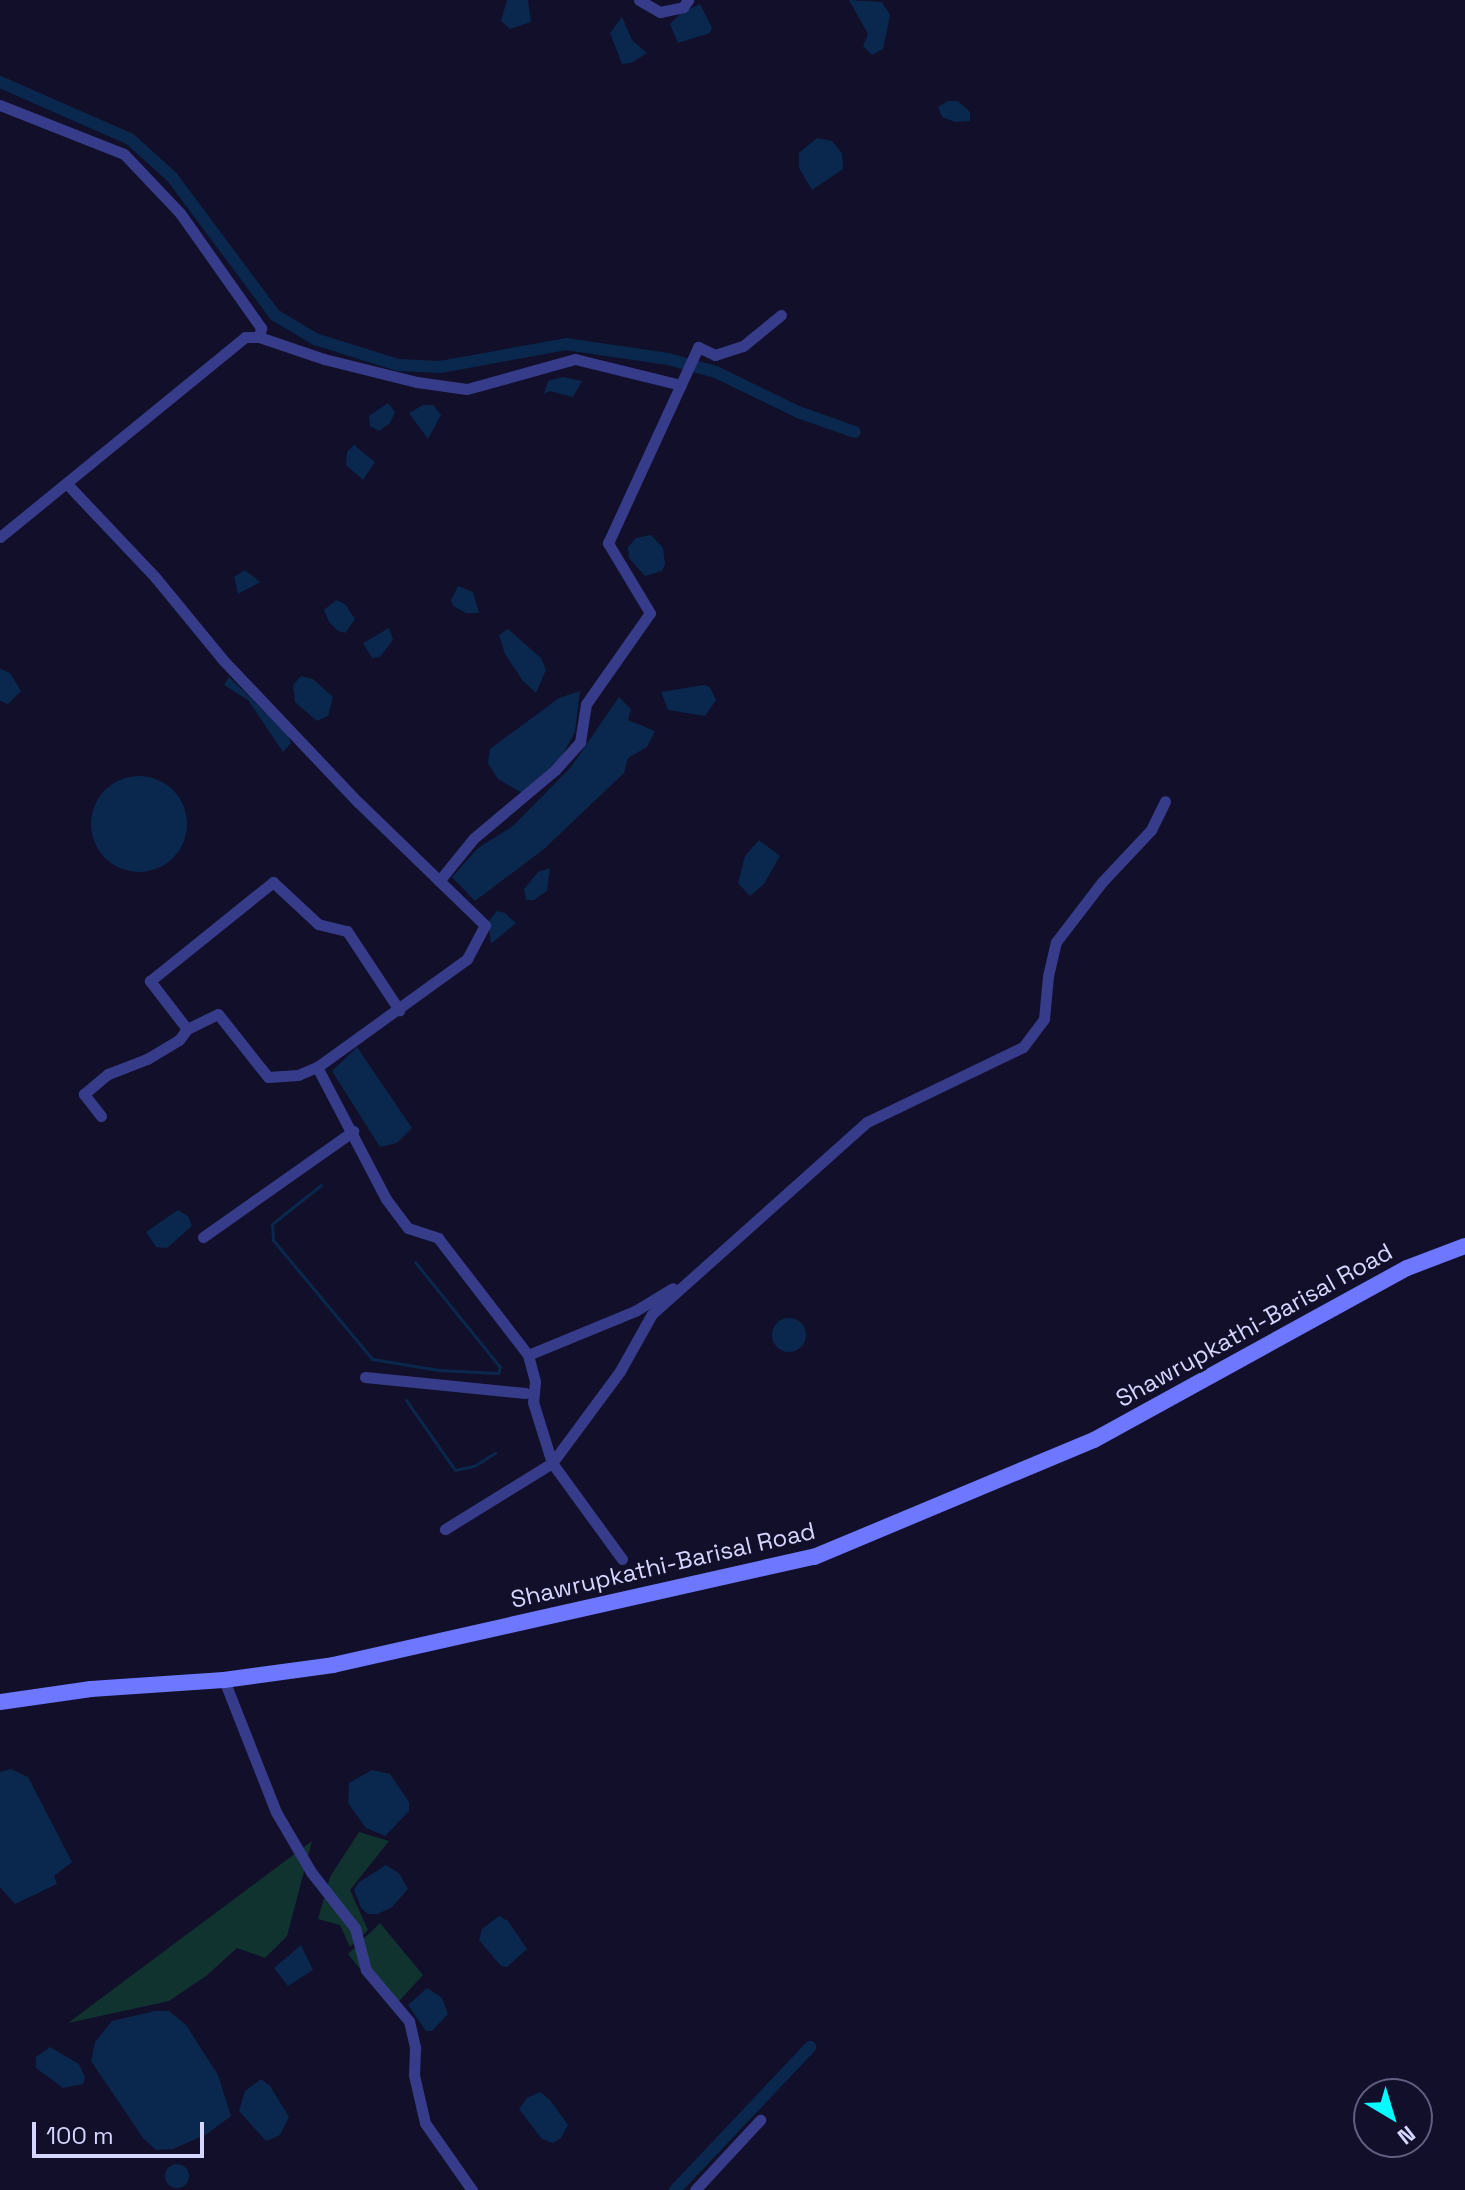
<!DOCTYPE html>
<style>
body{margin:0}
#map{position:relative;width:1465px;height:2190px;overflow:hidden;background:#110f29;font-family:"Space Grotesk",sans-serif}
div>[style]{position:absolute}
.green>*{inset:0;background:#11332f}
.water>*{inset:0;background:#0a284d}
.round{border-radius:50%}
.stream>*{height:3px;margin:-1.5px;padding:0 1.5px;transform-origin:1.5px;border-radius:1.5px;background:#0a284d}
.canal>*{height:12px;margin:-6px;padding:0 6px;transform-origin:6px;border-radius:6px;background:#0a284d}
.minor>*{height:11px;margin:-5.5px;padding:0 5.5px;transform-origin:5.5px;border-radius:5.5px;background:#373c8a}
.secondary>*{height:16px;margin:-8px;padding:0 8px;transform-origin:8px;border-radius:8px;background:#6d77ff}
span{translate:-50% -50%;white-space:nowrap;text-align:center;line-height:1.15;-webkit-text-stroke:6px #110f29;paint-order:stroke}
.street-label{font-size:24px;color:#d7d6ff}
.north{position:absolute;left:1353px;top:2078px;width:80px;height:80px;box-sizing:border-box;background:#110f29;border:2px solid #605f7f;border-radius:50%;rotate:142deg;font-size:22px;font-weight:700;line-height:32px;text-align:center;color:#d7d6ff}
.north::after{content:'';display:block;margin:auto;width:28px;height:36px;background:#02fcff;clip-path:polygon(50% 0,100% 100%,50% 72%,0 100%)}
.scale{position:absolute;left:32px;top:2122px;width:172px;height:36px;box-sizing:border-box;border:4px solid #d7d6ff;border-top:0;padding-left:10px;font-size:24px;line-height:28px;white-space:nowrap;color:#d7d6ff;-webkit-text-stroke:6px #110f29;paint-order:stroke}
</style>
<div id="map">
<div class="green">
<div style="clip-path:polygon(359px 1832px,389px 1841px,350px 1890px,368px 1930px,350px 1947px,340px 1925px,318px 1919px,330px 1877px)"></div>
<div style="clip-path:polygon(312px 1841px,287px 1936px,265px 1958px,237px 1948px,206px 1976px,169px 2001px,68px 2023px)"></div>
<div style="clip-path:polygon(380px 1923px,423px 1975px,392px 2009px,348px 1954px)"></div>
</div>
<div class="water">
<div style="clip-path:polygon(507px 0,528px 0,531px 22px,510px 29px,501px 21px)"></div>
<div style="clip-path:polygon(849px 0,882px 2px,890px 15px,883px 49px,872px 55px,863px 46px,868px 34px)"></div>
<div style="clip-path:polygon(700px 4px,712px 28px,710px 33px,678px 43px,670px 24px,682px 12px)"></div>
<div style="clip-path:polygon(622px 17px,632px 40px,647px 53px,631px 63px,622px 64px,610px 33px)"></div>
<div style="clip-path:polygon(948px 101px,958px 101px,970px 112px,970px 121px,955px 122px,942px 117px,938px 107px)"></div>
<div style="clip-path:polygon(817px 138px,832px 141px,842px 153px,843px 169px,812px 190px,799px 168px,799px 153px)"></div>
<div style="clip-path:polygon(563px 377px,582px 381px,573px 397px,550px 391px,544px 394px,548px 381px)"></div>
<div style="clip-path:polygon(388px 403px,395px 412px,390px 423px,379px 431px,370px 426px,369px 416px)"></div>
<div style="clip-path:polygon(423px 405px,433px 405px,441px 415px,428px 439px,409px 413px)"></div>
<div style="clip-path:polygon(354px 445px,375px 462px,363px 480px,346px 465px,347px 452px)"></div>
<div style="clip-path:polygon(651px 535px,663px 548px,665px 564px,662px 571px,645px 576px,629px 558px,628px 547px,636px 538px)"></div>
<div style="clip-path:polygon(245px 570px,260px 582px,238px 594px,234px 577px)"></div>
<div style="clip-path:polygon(458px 586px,473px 592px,479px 613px,466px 613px,453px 606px,451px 600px)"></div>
<div style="clip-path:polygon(336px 600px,345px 604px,355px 619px,345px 633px,338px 631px,329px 622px,324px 610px)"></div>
<div style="clip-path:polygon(389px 628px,393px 640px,380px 657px,372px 658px,363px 643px)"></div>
<div style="clip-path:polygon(508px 629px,541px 658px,546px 670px,536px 693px,523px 681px,505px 654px,499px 635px)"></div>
<div style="clip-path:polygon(0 669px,10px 673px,21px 691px,8px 704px,0 701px)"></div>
<div style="clip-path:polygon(301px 676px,313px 679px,333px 697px,328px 716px,317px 721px,295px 702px,293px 685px)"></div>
<div style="clip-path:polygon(229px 677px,287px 733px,291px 743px,283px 752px,248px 700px,224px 685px)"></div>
<div style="clip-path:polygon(704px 685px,710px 687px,716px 700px,705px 716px,668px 710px,661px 692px)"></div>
<div style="clip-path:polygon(580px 691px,575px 732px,561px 758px,522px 793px,498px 779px,488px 763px,490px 749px,559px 698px)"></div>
<div style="clip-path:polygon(619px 697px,631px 709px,628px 720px,655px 731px,647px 747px,628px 758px,624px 773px,544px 849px,475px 901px,452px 877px,478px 848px,513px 826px,571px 767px)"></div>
<div class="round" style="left:91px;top:776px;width:96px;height:96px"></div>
<div style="clip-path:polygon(759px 840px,780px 856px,764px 884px,750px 896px,738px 883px,745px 856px)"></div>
<div style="clip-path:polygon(550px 868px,547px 891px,534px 900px,526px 900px,524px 889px,538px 872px)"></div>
<div style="clip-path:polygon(497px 911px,505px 913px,516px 923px,491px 944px,488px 922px)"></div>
<div style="clip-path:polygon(357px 1047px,412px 1128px,397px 1143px,380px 1147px,332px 1071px)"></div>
<div style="clip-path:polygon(178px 1210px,188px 1216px,192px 1226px,167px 1248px,156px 1247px,146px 1232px)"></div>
<div class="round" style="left:772px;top:1318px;width:34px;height:34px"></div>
<div style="clip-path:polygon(11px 1769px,28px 1777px,72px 1862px,54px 1876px,57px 1884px,15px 1904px,0 1887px,0 1772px)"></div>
<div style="clip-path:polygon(372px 1770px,390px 1774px,409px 1802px,409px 1811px,385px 1836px,366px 1828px,348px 1803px,349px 1783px)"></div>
<div style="clip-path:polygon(386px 1865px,399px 1873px,408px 1889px,392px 1907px,378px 1914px,368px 1914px,361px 1908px,354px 1890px,358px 1883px)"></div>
<div style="clip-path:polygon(499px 1916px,508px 1921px,527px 1949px,507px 1967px,501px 1966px,479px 1940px,482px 1929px)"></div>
<div style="clip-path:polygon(301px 1945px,313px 1970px,288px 1986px,274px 1968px)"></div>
<div style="clip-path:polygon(427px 1988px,442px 1998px,448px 2014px,432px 2031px,426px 2031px,408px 2005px)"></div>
<div style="clip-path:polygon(155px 2011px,169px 2011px,186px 2025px,218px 2075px,231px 2116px,207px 2134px,173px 2149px,156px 2150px,143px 2138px,91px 2061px,95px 2042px,112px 2021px)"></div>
<div style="clip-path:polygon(50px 2047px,79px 2064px,85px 2077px,83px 2084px,63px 2088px,36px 2068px,36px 2057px)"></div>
<div style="clip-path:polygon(261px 2079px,270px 2086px,289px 2117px,280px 2135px,266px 2141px,239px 2111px,245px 2091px)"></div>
<div style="clip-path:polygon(540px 2092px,550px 2100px,568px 2125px,561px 2138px,553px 2143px,542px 2139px,519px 2109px,527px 2098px)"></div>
<div class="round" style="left:165px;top:2164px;width:24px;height:24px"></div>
</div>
<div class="stream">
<div style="left:321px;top:1185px;width:63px;rotate:141.5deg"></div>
<div style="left:272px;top:1224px;width:16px;rotate:86deg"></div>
<div style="left:273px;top:1240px;width:155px;rotate:50.2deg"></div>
<div style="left:372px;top:1359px;width:68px;rotate:9.3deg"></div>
<div style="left:439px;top:1370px;width:59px;rotate:2.9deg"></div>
<div style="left:498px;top:1373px;width:6px;rotate:-72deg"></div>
<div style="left:500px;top:1367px;width:135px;rotate:-129deg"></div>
<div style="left:406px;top:1400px;width:85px;rotate:55deg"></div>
<div style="left:455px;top:1470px;width:19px;rotate:-12deg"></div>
<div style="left:474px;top:1466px;width:25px;rotate:-32deg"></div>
</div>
<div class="canal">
<div style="left:0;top:82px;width:142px;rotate:23.7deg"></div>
<div style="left:130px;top:139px;width:57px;rotate:42.1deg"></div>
<div style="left:172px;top:177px;width:172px;rotate:53.3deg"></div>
<div style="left:275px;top:315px;width:47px;rotate:31deg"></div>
<div style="left:315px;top:339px;width:87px;rotate:17.4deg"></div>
<div style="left:398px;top:365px;width:42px;rotate:2.7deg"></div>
<div style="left:440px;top:367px;width:128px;rotate:-10.3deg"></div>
<div style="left:566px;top:344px;width:103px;rotate:8.4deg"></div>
<div style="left:668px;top:359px;width:50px;rotate:15.2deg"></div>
<div style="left:716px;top:372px;width:91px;rotate:26deg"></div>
<div style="left:798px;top:412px;width:60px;rotate:19.3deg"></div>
<div style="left:675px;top:2190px;width:197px;rotate:-46.6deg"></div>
</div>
<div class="minor">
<div style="left:639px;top:0;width:24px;rotate:30deg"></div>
<div style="left:660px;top:12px;width:24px;rotate:-12deg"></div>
<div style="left:683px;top:7px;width:9px;rotate:-54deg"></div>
<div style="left:0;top:105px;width:133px;rotate:21.6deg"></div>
<div style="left:124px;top:154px;width:81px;rotate:46.5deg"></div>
<div style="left:180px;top:213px;width:141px;rotate:54.8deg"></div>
<div style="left:261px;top:328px;width:9px;rotate:103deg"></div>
<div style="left:68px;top:485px;width:127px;rotate:46.6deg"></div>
<div style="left:155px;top:577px;width:109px;rotate:50.6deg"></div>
<div style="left:224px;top:661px;width:195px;rotate:46.5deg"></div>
<div style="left:358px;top:802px;width:177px;rotate:44.1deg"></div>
<div style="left:485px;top:925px;width:38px;rotate:118deg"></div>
<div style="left:467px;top:959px;width:185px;rotate:144.2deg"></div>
<div style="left:317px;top:1067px;width:149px;rotate:62.4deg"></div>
<div style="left:386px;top:1199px;width:36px;rotate:53deg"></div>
<div style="left:408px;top:1228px;width:32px;rotate:18deg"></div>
<div style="left:438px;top:1238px;width:148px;rotate:52.4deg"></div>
<div style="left:528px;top:1355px;width:27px;rotate:75deg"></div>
<div style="left:535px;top:1381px;width:21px;rotate:95deg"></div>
<div style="left:533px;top:1402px;width:64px;rotate:72.7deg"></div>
<div style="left:552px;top:1463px;width:126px;rotate:148.3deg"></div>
<div style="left:0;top:537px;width:316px;rotate:-39.2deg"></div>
<div style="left:245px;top:337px;width:14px"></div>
<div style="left:259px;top:337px;width:69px;rotate:18.7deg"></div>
<div style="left:324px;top:359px;width:96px;rotate:13.9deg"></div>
<div style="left:417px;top:382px;width:50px;rotate:8deg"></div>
<div style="left:467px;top:389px;width:112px;rotate:-15.5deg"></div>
<div style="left:575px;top:359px;width:109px;rotate:13.8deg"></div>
<div style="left:439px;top:881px;width:55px;rotate:-50.9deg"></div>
<div style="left:474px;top:838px;width:106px;rotate:-40deg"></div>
<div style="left:555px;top:770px;width:38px;rotate:-48deg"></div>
<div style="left:580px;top:742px;width:38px;rotate:-81deg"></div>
<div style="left:586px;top:704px;width:111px;rotate:-54.9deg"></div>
<div style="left:650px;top:613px;width:82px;rotate:-121deg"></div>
<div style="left:608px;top:543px;width:216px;rotate:-65.3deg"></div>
<div style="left:698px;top:347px;width:19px;rotate:25deg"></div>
<div style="left:715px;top:355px;width:29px;rotate:-18deg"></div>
<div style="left:743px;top:346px;width:49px;rotate:-39.2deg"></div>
<div style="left:187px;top:1029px;width:61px;rotate:-127.6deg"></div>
<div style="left:150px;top:981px;width:158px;rotate:-38.8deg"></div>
<div style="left:273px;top:882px;width:62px;rotate:43deg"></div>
<div style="left:318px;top:924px;width:30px;rotate:14deg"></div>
<div style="left:347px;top:931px;width:95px;rotate:56.6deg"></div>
<div style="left:101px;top:1116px;width:28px;rotate:-128deg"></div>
<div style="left:84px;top:1094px;width:31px;rotate:-40deg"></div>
<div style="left:108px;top:1074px;width:42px;rotate:-21deg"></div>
<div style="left:147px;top:1059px;width:37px;rotate:-31deg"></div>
<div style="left:179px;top:1040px;width:14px;rotate:-54deg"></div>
<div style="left:187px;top:1029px;width:34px;rotate:-26deg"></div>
<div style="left:218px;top:1014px;width:80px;rotate:51.6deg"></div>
<div style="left:268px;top:1077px;width:30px;rotate:-4deg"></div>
<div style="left:298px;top:1075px;width:21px;rotate:-23deg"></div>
<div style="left:203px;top:1237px;width:184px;rotate:-35.2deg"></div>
<div style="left:528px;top:1355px;width:116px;rotate:-22.4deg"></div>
<div style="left:635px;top:1311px;width:44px;rotate:-31.2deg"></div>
<div style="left:365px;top:1377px;width:161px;rotate:5.7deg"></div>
<div style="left:622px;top:1559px;width:119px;rotate:-126.1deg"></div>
<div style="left:552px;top:1463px;width:114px;rotate:-53.5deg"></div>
<div style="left:620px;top:1371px;width:65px;rotate:-60.7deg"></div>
<div style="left:652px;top:1314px;width:288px;rotate:-41.8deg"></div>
<div style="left:867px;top:1122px;width:173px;rotate:-25.7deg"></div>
<div style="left:1023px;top:1047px;width:35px;rotate:-53deg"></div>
<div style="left:1044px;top:1019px;width:43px;rotate:-84.7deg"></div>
<div style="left:1048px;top:976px;width:35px;rotate:-77deg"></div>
<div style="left:1056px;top:942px;width:76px;rotate:-52.5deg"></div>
<div style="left:1102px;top:882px;width:71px;rotate:-46.7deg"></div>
<div style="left:1151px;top:830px;width:32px;rotate:-64deg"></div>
<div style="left:224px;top:1680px;width:142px;rotate:68.5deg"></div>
<div style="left:276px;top:1812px;width:69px;rotate:59.7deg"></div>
<div style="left:311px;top:1872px;width:71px;rotate:51.8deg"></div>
<div style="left:355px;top:1928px;width:43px;rotate:75.3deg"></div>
<div style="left:366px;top:1970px;width:67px;rotate:49.9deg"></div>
<div style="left:409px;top:2021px;width:28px;rotate:77deg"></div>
<div style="left:415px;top:2048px;width:27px;rotate:92deg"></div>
<div style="left:414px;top:2075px;width:49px;rotate:77.1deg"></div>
<div style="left:425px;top:2123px;width:82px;rotate:55deg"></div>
<div style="left:695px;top:2190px;width:96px;rotate:-47.1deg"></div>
</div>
<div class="secondary">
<div style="left:0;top:1702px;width:92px;rotate:-8.1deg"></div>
<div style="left:91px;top:1689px;width:133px;rotate:-3.9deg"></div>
<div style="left:224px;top:1680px;width:110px;rotate:-7.8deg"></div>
<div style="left:333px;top:1665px;width:493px;rotate:-12.7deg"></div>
<div style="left:814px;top:1557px;width:303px;rotate:-22.7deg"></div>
<div style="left:1094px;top:1440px;width:357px;rotate:-28.8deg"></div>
<div style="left:1407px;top:1268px;width:62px;rotate:-20.8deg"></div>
</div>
<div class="street-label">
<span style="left:1254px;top:1325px;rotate:-29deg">Shawrupkathi-Barisal Road</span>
<span style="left:663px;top:1565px;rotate:-13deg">Shawrupkathi-Barisal Road</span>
</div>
<div class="north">N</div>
<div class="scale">100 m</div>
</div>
